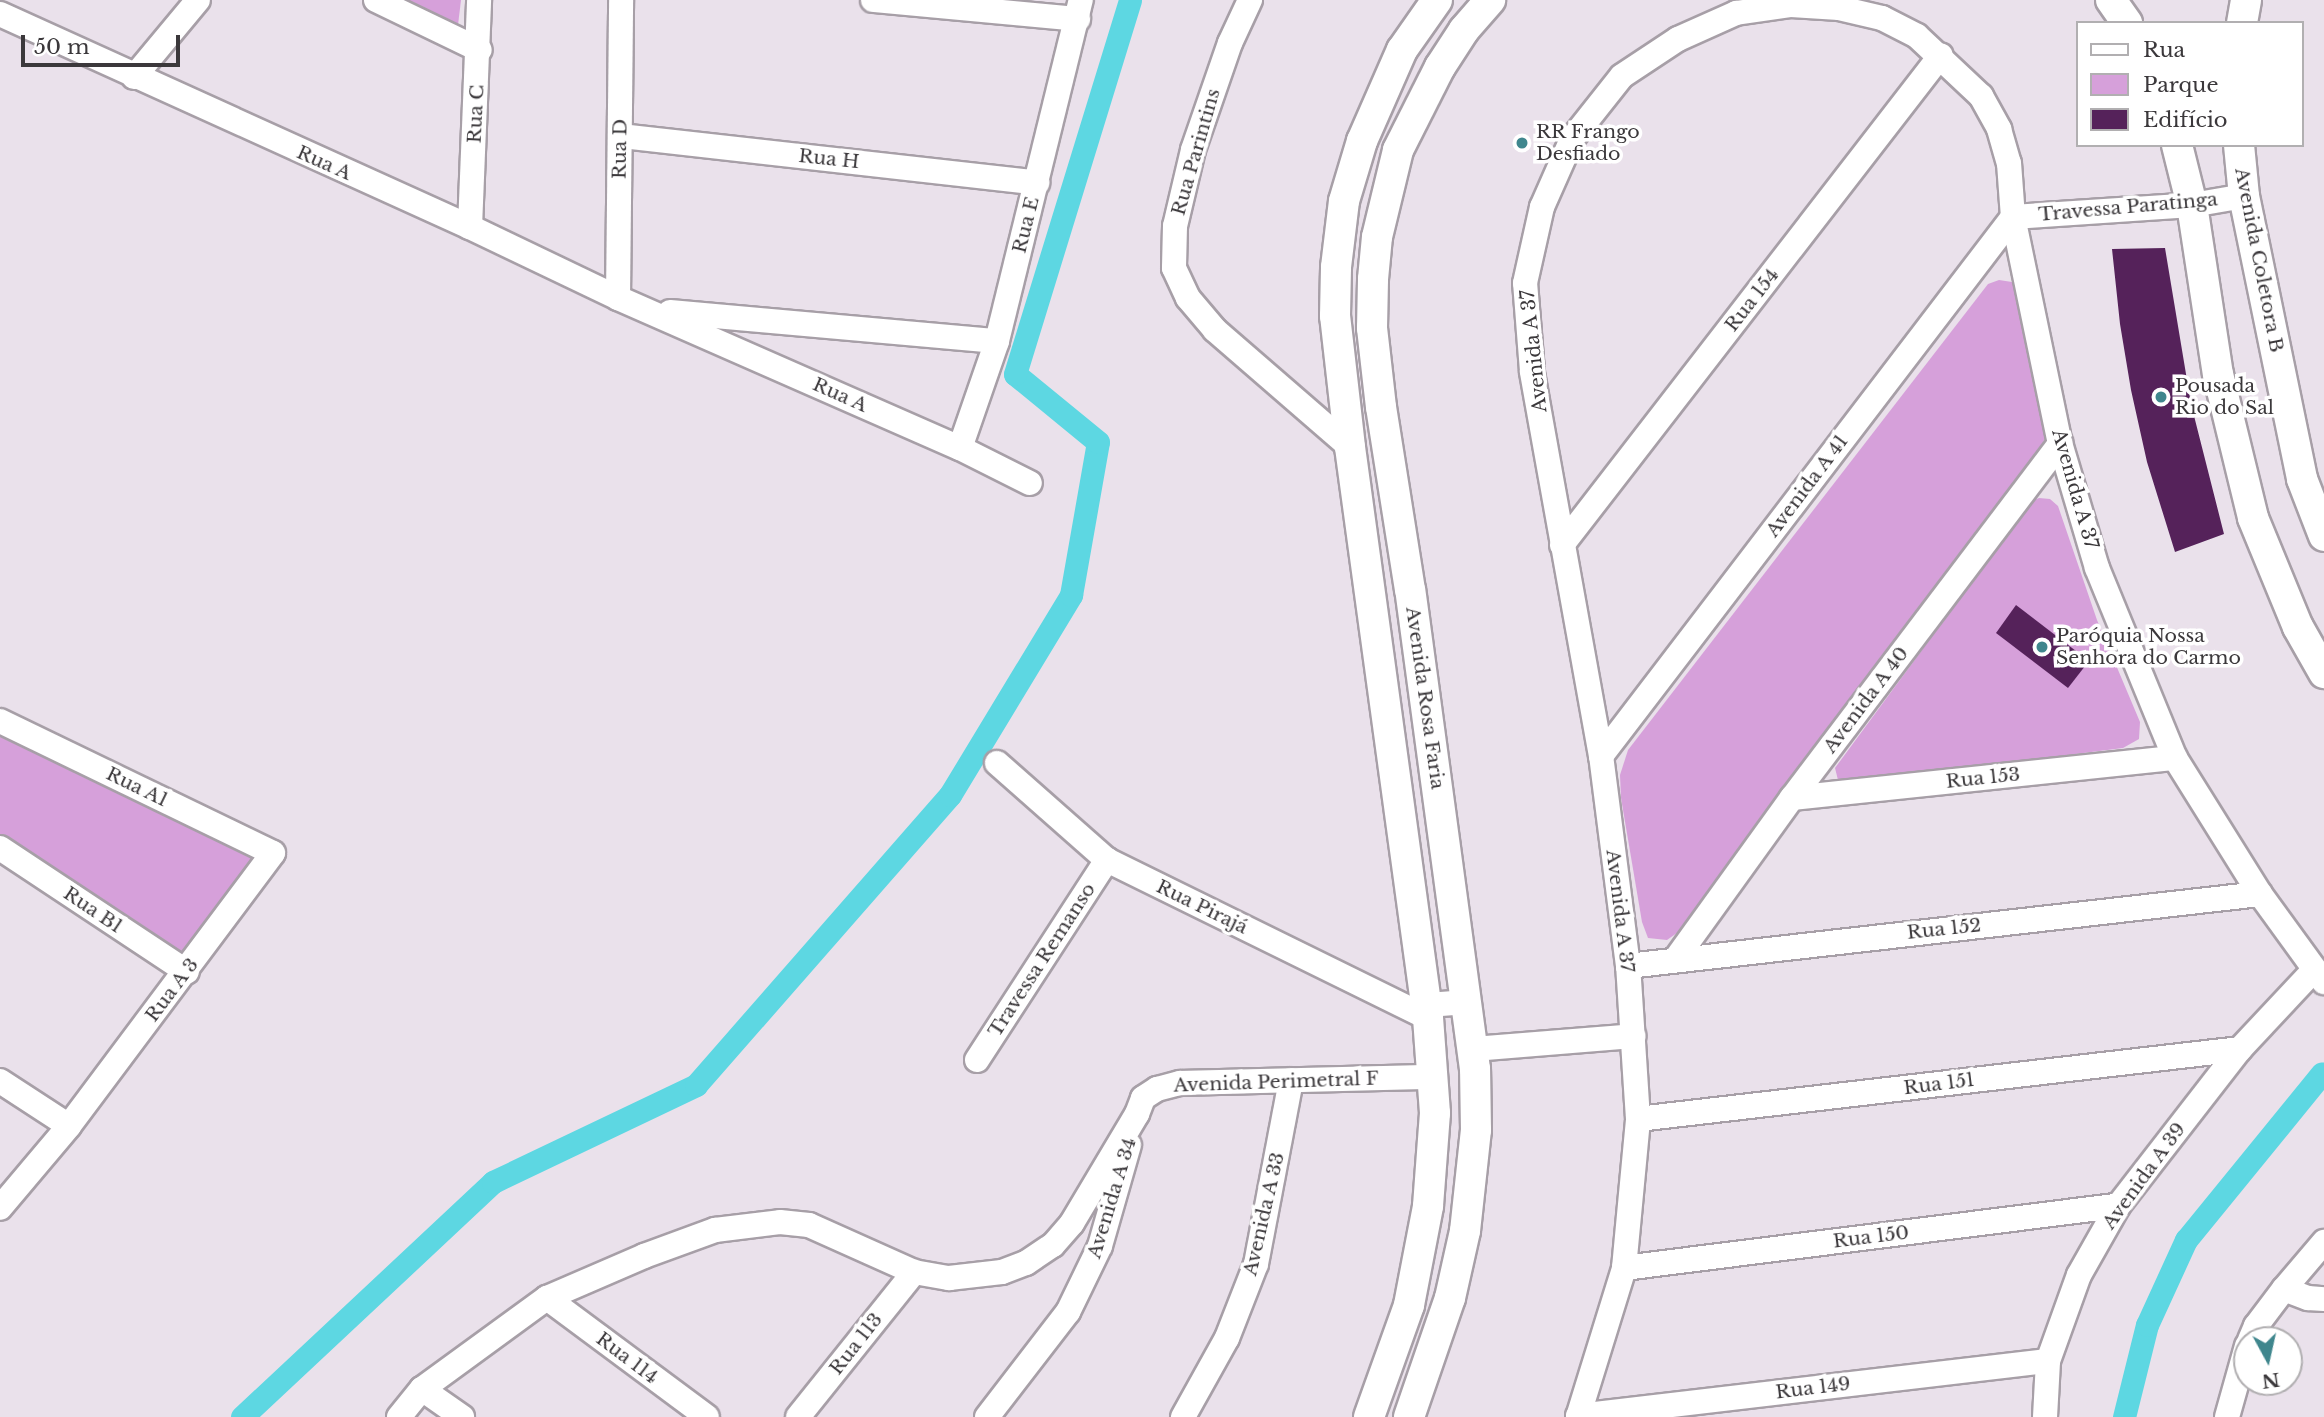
<!DOCTYPE html>
<meta charset="utf-8">
<style>
body{margin:0}
#map{position:relative;width:2324px;height:1417px;overflow:hidden;background:#eae1eb;font-family:"Libre Baskerville",serif}
div>[style]{position:absolute}
.green>*{inset:0;background:#d6a0da}
.canal>*{height:23px;margin:-11.5px;padding:0 11.5px;transform-origin:11.5px;border-radius:11.5px;background:#5dd7e2}
.building>*{inset:0;background:#55225a}
.roads{filter:drop-shadow(2px 0 #a79fa7) drop-shadow(-2px 0 #a79fa7) drop-shadow(0 2px #a79fa7) drop-shadow(0 -2px #a79fa7)}
.minor>*{height:24px;margin:-12px;padding:0 12px;transform-origin:12px;border-radius:12px;background:#fff}
.tertiary>*{height:30px;margin:-15px;padding:0 15px;transform-origin:15px;border-radius:15px;background:#fff}
.dots>*{width:19px;height:19px;translate:-50% -50%;box-sizing:border-box;border:4px solid #fff;border-radius:50%}
span{translate:-50% -50%;white-space:nowrap;text-align:center;line-height:1.15;-webkit-text-stroke:7px #fff;paint-order:stroke}
.street-label{font-size:19px;color:#3b383b}
.poi-label{font-size:19px;color:#3b383b}
.left{translate:0 -50%;text-align:left}
.legend{position:absolute;left:2076px;top:21px;width:228px;height:126px;box-sizing:border-box;background:#fff;border:2px solid #b1afb1;margin:0;padding:9px 12px;list-style:none;font-size:21px;color:#3b383b}
.legend li{display:flex;align-items:center;gap:14px;height:35px}
.legend b{width:35px;border:2px solid #b1afb1}
.north{position:absolute;left:2233px;top:1326px;width:70px;height:70px;box-sizing:border-box;background:#fff;border:2px solid #b1afb1;border-radius:50%;rotate:172deg;font-size:19px;font-weight:700;line-height:28px;text-align:center;color:#3b383b}
.north::after{content:'';display:block;margin:auto;width:24px;height:32px;background:#3f868d;clip-path:polygon(50% 0,100% 100%,50% 72%,0 100%)}
.scale{position:absolute;left:21px;top:35px;width:159px;height:32px;box-sizing:border-box;border:4px solid #3b383b;border-top:0;padding-left:9px;font-size:21px;line-height:24px;white-space:nowrap;color:#3b383b;-webkit-text-stroke:5px #fff;paint-order:stroke}
</style>
<div id="map">
<div class="green">
<div style="clip-path:polygon(400px 0,461px 0,458px 25px)"></div>
<div style="clip-path:polygon(1999px 280px,2012px 282px,2023px 291px,2047px 434px,2041px 447px,1684px 928px,1667px 940px,1648px 938px,1642px 922px,1621px 798px,1620px 775px,1628px 750px,1988px 284px)"></div>
<div style="clip-path:polygon(2039px 498px,2050px 499px,2058px 506px,2097px 620px,2140px 722px,2139px 739px,2123px 748px,1843px 783px,1838px 780px,1835px 768px,2032px 501px)"></div>
<div style="clip-path:polygon(0 734px,255px 858px,185px 956px,0 836px)"></div>
</div>
<div class="canal">
<div style="left:242px;top:1417px;width:344px;rotate:-43.1deg"></div>
<div style="left:493px;top:1182px;width:225px;rotate:-25.5deg"></div>
<div style="left:696px;top:1085px;width:386px;rotate:-48.8deg"></div>
<div style="left:950px;top:795px;width:234px;rotate:-58.8deg"></div>
<div style="left:1071px;top:595px;width:155px;rotate:-80deg"></div>
<div style="left:1098px;top:442px;width:107px;rotate:-140.7deg"></div>
<div style="left:1015px;top:374px;width:391px;rotate:-72.9deg"></div>
<div style="left:2124px;top:1417px;width:95px;rotate:-76deg"></div>
<div style="left:2147px;top:1325px;width:94px;rotate:-65.4deg"></div>
<div style="left:2186px;top:1240px;width:215px;rotate:-50.8deg"></div>
</div>
<div class="building">
<div style="clip-path:polygon(2165px 248px,2191px 404px,2224px 534px,2175px 552px,2147px 462px,2131px 390px,2120px 324px,2112px 249px)"></div>
<div style="clip-path:polygon(2016px 605px,2089px 661px,2068px 688px,1996px 633px)"></div>
</div>
<div class="roads">
<div class="minor">
<div style="left:376px;top:0;width:115px;rotate:25.7deg"></div>
<div style="left:873px;top:0;width:206px;rotate:5.3deg"></div>
<div style="left:1250px;top:0;width:47px;rotate:114.9deg"></div>
<div style="left:1230px;top:43px;width:113px;rotate:109.1deg"></div>
<div style="left:1193px;top:150px;width:78px;rotate:103.3deg"></div>
<div style="left:1175px;top:226px;width:42px;rotate:91.4deg"></div>
<div style="left:1174px;top:268px;width:33px;rotate:65deg"></div>
<div style="left:1188px;top:298px;width:42px;rotate:49.8deg"></div>
<div style="left:1215px;top:330px;width:179px;rotate:40.9deg"></div>
<div style="left:0;top:14px;width:516px;rotate:24.38deg"></div>
<div style="left:470px;top:227px;width:164px;rotate:25.6deg"></div>
<div style="left:618px;top:298px;width:373px;rotate:23.7deg"></div>
<div style="left:960px;top:448px;width:78px;rotate:26.6deg"></div>
<div style="left:134px;top:77px;width:100px;rotate:-50.3deg"></div>
<div style="left:621px;top:136px;width:419px;rotate:6.4deg"></div>
<div style="left:470px;top:227px;width:227px;rotate:-87.7deg"></div>
<div style="left:618px;top:298px;width:298px;rotate:-89.4deg"></div>
<div style="left:670px;top:312px;width:328px;rotate:5.1deg"></div>
<div style="left:960px;top:448px;width:113px;rotate:-70.9deg"></div>
<div style="left:997px;top:341px;width:351px;rotate:-76.2deg"></div>
<div style="left:1562px;top:545px;width:619px;rotate:-52.28deg"></div>
<div style="left:0;top:721px;width:303px;rotate:25.8deg"></div>
<div style="left:273px;top:853px;width:341px;rotate:126.8deg"></div>
<div style="left:69px;top:1126px;width:107px;rotate:130.1deg"></div>
<div style="left:1601px;top:756px;width:678px;rotate:-52.61deg"></div>
<div style="left:2013px;top:217px;width:179px;rotate:-3.8deg"></div>
<div style="left:2192px;top:205px;width:53px;rotate:-9.8deg"></div>
<div style="left:997px;top:763px;width:147px;rotate:41.4deg"></div>
<div style="left:1107px;top:860px;width:358px;rotate:26.2deg"></div>
<div style="left:1792px;top:798px;width:385px;rotate:-6deg"></div>
<div style="left:0;top:848px;width:224px;rotate:33.5deg"></div>
<div style="left:1675px;top:960px;width:200px;rotate:-54.2deg"></div>
<div style="left:1792px;top:798px;width:445px;rotate:-52.9deg"></div>
<div style="left:1628px;top:966px;width:636px;rotate:-6.5deg"></div>
<div style="left:1427px;top:1005px;width:41px;rotate:-4.2deg"></div>
<div style="left:1473px;top:1049px;width:161px;rotate:-4.6deg"></div>
<div style="left:977px;top:1060px;width:239px;rotate:-57deg"></div>
<div style="left:0;top:1081px;width:82px;rotate:33.1deg"></div>
<div style="left:1638px;top:1119px;width:606px;rotate:-6.63deg"></div>
<div style="left:1624px;top:1268px;width:498px;rotate:-7.2deg"></div>
<div style="left:2284px;top:1289px;width:26px;rotate:21deg"></div>
<div style="left:2308px;top:1298px;width:16px;rotate:4deg"></div>
<div style="left:547px;top:1298px;width:199px;rotate:36.6deg"></div>
<div style="left:2250px;top:1340px;width:15px;rotate:-67deg"></div>
<div style="left:2256px;top:1326px;width:46px;rotate:-52.9deg"></div>
<div style="left:2284px;top:1289px;width:62px;rotate:-49.6deg"></div>
<div style="left:422px;top:1389px;width:49px;rotate:35deg"></div>
<div style="left:1578px;top:1416px;width:473px;rotate:-6.7deg"></div>
<div style="left:399px;top:1417px;width:36px;rotate:-51deg"></div>
<div style="left:422px;top:1389px;width:155px;rotate:-36.1deg"></div>
<div style="left:547px;top:1298px;width:106px;rotate:-23.4deg"></div>
<div style="left:644px;top:1256px;width:76px;rotate:-20.1deg"></div>
<div style="left:715px;top:1230px;width:65px;rotate:-7deg"></div>
<div style="left:780px;top:1222px;width:29px;rotate:6deg"></div>
<div style="left:809px;top:1225px;width:115px;rotate:24.1deg"></div>
<div style="left:914px;top:1272px;width:36px;rotate:10deg"></div>
<div style="left:949px;top:1278px;width:53px;rotate:-6.5deg"></div>
<div style="left:1002px;top:1272px;width:26px;rotate:-21deg"></div>
<div style="left:1026px;top:1263px;width:32px;rotate:-34deg"></div>
<div style="left:1053px;top:1245px;width:29px;rotate:-49deg"></div>
<div style="left:1072px;top:1223px;width:127px;rotate:-59.2deg"></div>
<div style="left:1137px;top:1114px;width:17px;rotate:-69deg"></div>
<div style="left:1143px;top:1098px;width:17px;rotate:-33deg"></div>
<div style="left:1157px;top:1089px;width:24px;rotate:-15deg"></div>
<div style="left:1180px;top:1083px;width:253px;rotate:-1.4deg"></div>
<div style="left:798px;top:1417px;width:186px;rotate:-51.3deg"></div>
<div style="left:987px;top:1417px;width:133px;rotate:-52.4deg"></div>
<div style="left:1068px;top:1312px;width:73px;rotate:-64.1deg"></div>
<div style="left:1100px;top:1246px;width:105px;rotate:-74deg"></div>
<div style="left:1183px;top:1417px;width:90px;rotate:-60.9deg"></div>
<div style="left:1227px;top:1338px;width:79px;rotate:-68.6deg"></div>
<div style="left:1256px;top:1264px;width:187px;rotate:-79.2deg"></div>
<div style="left:1578px;top:1417px;width:156px;rotate:-72.8deg"></div>
<div style="left:1624px;top:1268px;width:150px;rotate:-84.6deg"></div>
<div style="left:1638px;top:1119px;width:153px;rotate:-93.7deg"></div>
<div style="left:1628px;top:966px;width:212px;rotate:-97.3deg"></div>
<div style="left:1601px;top:756px;width:391px;rotate:-100.2deg"></div>
<div style="left:1532px;top:371px;width:88px;rotate:-94.5deg"></div>
<div style="left:1525px;top:283px;width:78px;rotate:-77.4deg"></div>
<div style="left:1542px;top:207px;width:74px;rotate:-66.2deg"></div>
<div style="left:1572px;top:139px;width:80px;rotate:-51.6deg"></div>
<div style="left:1622px;top:76px;width:67px;rotate:-33.5deg"></div>
<div style="left:1678px;top:39px;width:64px;rotate:-24.1deg"></div>
<div style="left:1736px;top:13px;width:56px;rotate:-8.3deg"></div>
<div style="left:1791px;top:5px;width:48px;rotate:3.6deg"></div>
<div style="left:1839px;top:8px;width:44px;rotate:13.1deg"></div>
<div style="left:1882px;top:18px;width:39px;rotate:27deg"></div>
<div style="left:1917px;top:36px;width:88px;rotate:43.2deg"></div>
<div style="left:1981px;top:96px;width:38px;rotate:61deg"></div>
<div style="left:1999px;top:129px;width:35px;rotate:74deg"></div>
<div style="left:2009px;top:163px;width:54px;rotate:85.8deg"></div>
<div style="left:2013px;top:217px;width:231px;rotate:78.3deg"></div>
<div style="left:2060px;top:443px;width:130px;rotate:73.5deg"></div>
<div style="left:2097px;top:568px;width:205px;rotate:67.7deg"></div>
<div style="left:2175px;top:758px;width:160px;rotate:58deg"></div>
<div style="left:2260px;top:894px;width:109px;rotate:54deg"></div>
<div style="left:2045px;top:1417px;width:56px;rotate:-86.9deg"></div>
<div style="left:2048px;top:1361px;width:91px;rotate:-70.2deg"></div>
<div style="left:2079px;top:1275px;width:79px;rotate:-60.5deg"></div>
<div style="left:2118px;top:1206px;width:199px;rotate:-52.2deg"></div>
<div style="left:2240px;top:1049px;width:107px;rotate:-46.9deg"></div>
<div style="left:2227px;top:1417px;width:74px;rotate:-74.3deg"></div>
</div>
<div class="tertiary">
<div style="left:2111px;top:0;width:28px;rotate:55deg"></div>
<div style="left:2242px;top:23px;width:23px;rotate:-80deg"></div>
<div style="left:2177px;top:145px;width:62px;rotate:76deg"></div>
<div style="left:2192px;top:205px;width:171px;rotate:81.3deg"></div>
<div style="left:2218px;top:374px;width:148px;rotate:76.3deg"></div>
<div style="left:2253px;top:518px;width:118px;rotate:67.6deg"></div>
<div style="left:2298px;top:627px;width:53px;rotate:60.5deg"></div>
<div style="left:2239px;top:145px;width:51px;rotate:84.4deg"></div>
<div style="left:2244px;top:196px;width:289px;rotate:78.4deg"></div>
<div style="left:2302px;top:479px;width:61px;rotate:68.9deg"></div>
<div style="left:1369px;top:1417px;width:119px;rotate:-70.3deg"></div>
<div style="left:1409px;top:1305px;width:101px;rotate:-79.1deg"></div>
<div style="left:1428px;top:1206px;width:93px;rotate:-85.7deg"></div>
<div style="left:1435px;top:1113px;width:95px;rotate:-94.2deg"></div>
<div style="left:1428px;top:1018px;width:576px;rotate:-97.78deg"></div>
<div style="left:1350px;top:447px;width:132px;rotate:-96.5deg"></div>
<div style="left:1335px;top:316px;width:49px;rotate:-88.8deg"></div>
<div style="left:1336px;top:267px;width:66px;rotate:-83.1deg"></div>
<div style="left:1344px;top:201px;width:63px;rotate:-73.3deg"></div>
<div style="left:1362px;top:141px;width:99px;rotate:-66.3deg"></div>
<div style="left:1402px;top:50px;width:61px;rotate:-55deg"></div>
<div style="left:1409px;top:1417px;width:126px;rotate:-71deg"></div>
<div style="left:1450px;top:1298px;width:69px;rotate:-77.4deg"></div>
<div style="left:1465px;top:1231px;width:102px;rotate:-83.8deg"></div>
<div style="left:1476px;top:1130px;width:61px;rotate:-90.9deg"></div>
<div style="left:1475px;top:1069px;width:483px;rotate:-97.7deg"></div>
<div style="left:1410px;top:590px;width:185px;rotate:-99deg"></div>
<div style="left:1381px;top:407px;width:80px;rotate:-96.5deg"></div>
<div style="left:1372px;top:328px;width:49px;rotate:-88.8deg"></div>
<div style="left:1373px;top:279px;width:42px;rotate:-84.6deg"></div>
<div style="left:1377px;top:237px;width:89px;rotate:-76.4deg"></div>
<div style="left:1398px;top:150px;width:93px;rotate:-63.2deg"></div>
<div style="left:1440px;top:67px;width:44px;rotate:-57deg"></div>
<div style="left:1464px;top:30px;width:40px;rotate:-49deg"></div>
</div>
</div>
<div class="dots">
<div style="left:1522px;top:143px;background:#3f868d"></div>
<div style="left:2161px;top:397px;background:#3f868d"></div>
<div style="left:2042px;top:647px;background:#3f868d"></div>
</div>
<div class="street-label">
<span style="left:476px;top:114px;rotate:-87deg">Rua C</span>
<span style="left:620px;top:149px;rotate:-89deg">Rua D</span>
<span style="left:1196px;top:152px;rotate:-74deg">Rua Parintins</span>
<span style="left:829px;top:159px;rotate:6deg">Rua H</span>
<span style="left:324px;top:163px;rotate:24deg">Rua A</span>
<span style="left:2128px;top:207px;rotate:-5deg">Travessa Paratinga</span>
<span style="left:1026px;top:225px;rotate:-76deg">Rua E</span>
<span style="left:2259px;top:260px;rotate:79deg">Avenida Coletora B</span>
<span style="left:1752px;top:300px;rotate:-52deg">Rua 154</span>
<span style="left:1534px;top:351px;rotate:-96deg">Avenida A 37</span>
<span style="left:840px;top:395px;rotate:24deg">Rua A</span>
<span style="left:1807px;top:486px;rotate:-53deg">Avenida A 41</span>
<span style="left:2075px;top:489px;rotate:74deg">Avenida A 37</span>
<span style="left:1425px;top:698px;rotate:82deg">Avenida Rosa Faria</span>
<span style="left:1866px;top:700px;rotate:-53deg">Avenida A 40</span>
<span style="left:1983px;top:778px;rotate:-6deg">Rua 153</span>
<span style="left:137px;top:787px;rotate:26deg">Rua A1</span>
<span style="left:1202px;top:907px;rotate:26deg">Rua Pirajá</span>
<span style="left:93px;top:910px;rotate:34deg">Rua B1</span>
<span style="left:1620px;top:911px;rotate:83deg">Avenida A 37</span>
<span style="left:1944px;top:929px;rotate:-6deg">Rua 152</span>
<span style="left:1042px;top:960px;rotate:-57deg">Travessa Remanso</span>
<span style="left:172px;top:990px;rotate:-53deg">Rua A 3</span>
<span style="left:1276px;top:1082px;rotate:-2deg">Avenida Perimetral F</span>
<span style="left:1939px;top:1084px;rotate:-7deg">Rua 151</span>
<span style="left:2144px;top:1176px;rotate:-54deg">Avenida A 39</span>
<span style="left:1112px;top:1198px;rotate:-73deg">Avenida A 34</span>
<span style="left:1264px;top:1214px;rotate:-77deg">Avenida A 33</span>
<span style="left:1871px;top:1237px;rotate:-7deg">Rua 150</span>
<span style="left:856px;top:1344px;rotate:-52deg">Rua 113</span>
<span style="left:627px;top:1358px;rotate:37deg">Rua 114</span>
<span style="left:1813px;top:1388px;rotate:-7deg">Rua 149</span>
</div>
<div class="poi-label">
<span class="left" style="left:1536px;top:143px">RR Frango<br>Desfiado</span>
<span class="left" style="left:2175px;top:397px">Pousada<br>Rio do Sal</span>
<span class="left" style="left:2056px;top:647px">Paróquia Nossa<br>Senhora do Carmo</span>
</div>
<ul class="legend">
<li><b style="height:9px;background:#fff"></b>Rua</li>
<li><b style="height:19px;background:#d6a0da"></b>Parque</li>
<li><b style="height:19px;background:#55225a"></b>Edifício</li>
</ul>
<div class="north">N</div>
<div class="scale">50 m</div>
</div>
